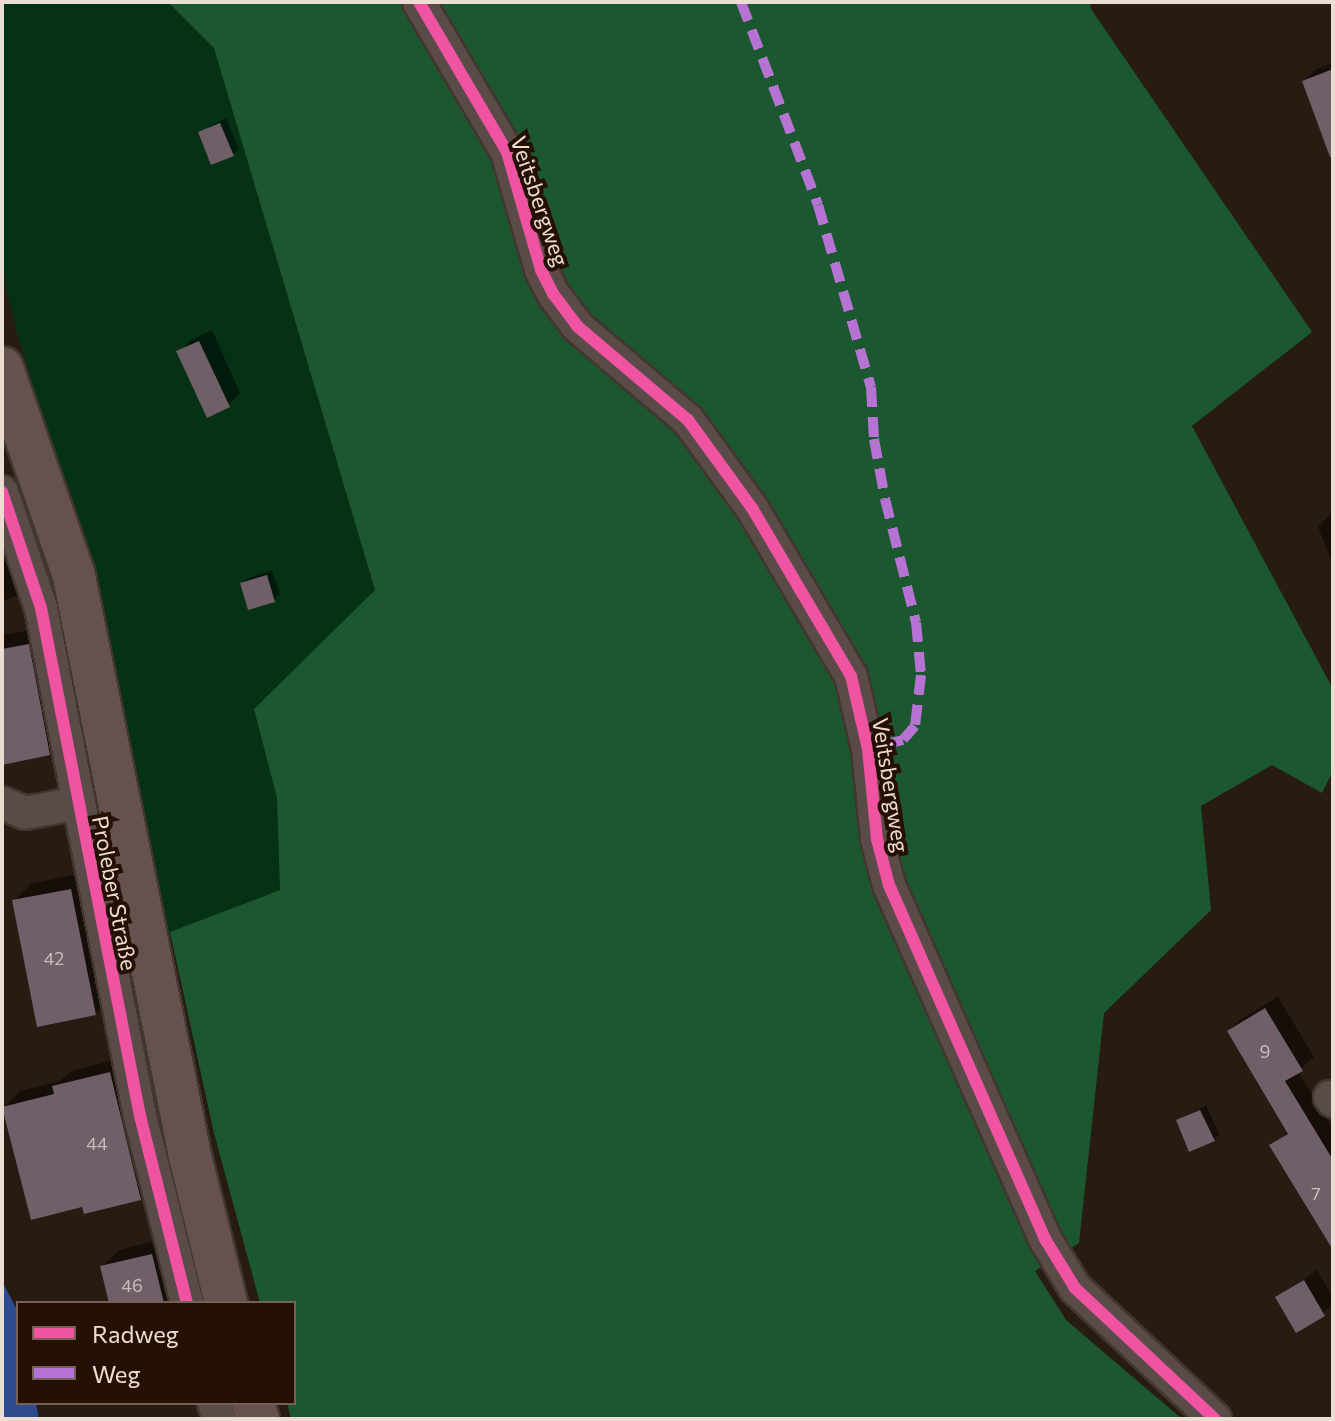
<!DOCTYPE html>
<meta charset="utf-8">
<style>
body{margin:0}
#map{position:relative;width:1335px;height:1421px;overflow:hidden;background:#281b12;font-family:Commissioner,sans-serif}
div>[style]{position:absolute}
.green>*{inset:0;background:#053215}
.forest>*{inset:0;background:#1c582f}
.water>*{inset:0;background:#2d4b8e}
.shadow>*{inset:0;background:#0007}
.building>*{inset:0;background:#705e68}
.roads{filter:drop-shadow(2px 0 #42372f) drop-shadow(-2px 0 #42372f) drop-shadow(0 2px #42372f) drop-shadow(0 -2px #42372f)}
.minor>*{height:32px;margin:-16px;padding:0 16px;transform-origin:16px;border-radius:16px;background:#5a4b49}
.major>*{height:42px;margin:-21px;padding:0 21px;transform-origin:21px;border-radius:21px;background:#65524f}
.quiet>*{height:10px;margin-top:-5px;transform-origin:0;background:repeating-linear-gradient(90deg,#b673d3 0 20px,transparent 0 30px)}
.cycleway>*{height:12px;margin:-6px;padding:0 6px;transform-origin:6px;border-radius:6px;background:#f153a3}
span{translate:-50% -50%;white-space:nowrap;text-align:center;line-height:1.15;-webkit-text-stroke:8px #251003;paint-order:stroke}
.number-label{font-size:18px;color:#cdbdb8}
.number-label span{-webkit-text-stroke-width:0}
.street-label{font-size:22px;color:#ecddd3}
.frame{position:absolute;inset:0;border:4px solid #ecddd3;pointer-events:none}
.legend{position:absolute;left:16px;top:1301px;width:280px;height:104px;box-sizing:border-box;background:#251003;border:2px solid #756256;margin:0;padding:10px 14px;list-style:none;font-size:24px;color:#ecddd3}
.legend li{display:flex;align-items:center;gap:16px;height:40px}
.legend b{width:40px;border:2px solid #756256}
</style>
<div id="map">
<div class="green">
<div style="clip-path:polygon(2px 2px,168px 2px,214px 48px,375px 591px,254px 709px,277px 798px,280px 890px,165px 934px,94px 579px,75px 506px,43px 420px,16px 329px,2px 270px)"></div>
</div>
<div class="forest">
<div style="clip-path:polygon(168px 2px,1090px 2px,1091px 9px,1312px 332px,1192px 426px,1333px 689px,1333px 771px,1322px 793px,1272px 765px,1201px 806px,1211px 910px,1104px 1013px,1079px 1243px,1035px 1271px,1066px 1320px,1182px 1419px,291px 1419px,287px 1403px,294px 1403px,294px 1303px,260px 1303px,214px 1133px,170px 932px,280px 890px,277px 798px,254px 709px,375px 590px,214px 48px)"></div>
</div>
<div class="water">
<div style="clip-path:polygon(2px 1281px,18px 1312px,18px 1403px,36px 1403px,39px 1419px,2px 1419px)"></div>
</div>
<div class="shadow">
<div style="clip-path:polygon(1333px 63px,1333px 146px,1304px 81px,1316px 69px)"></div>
<div style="clip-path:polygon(226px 118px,239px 149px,233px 154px,200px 132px)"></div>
<div style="clip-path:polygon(212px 330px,240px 393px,228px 405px,179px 352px,191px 340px)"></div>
<div style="clip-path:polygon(2px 485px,33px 580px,17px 596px,2px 601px)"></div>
<div style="clip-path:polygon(1333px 511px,1333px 565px,1318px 527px)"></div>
<div style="clip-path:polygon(272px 570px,280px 594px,274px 600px,242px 583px,248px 578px)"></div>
<div style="clip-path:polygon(47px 627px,68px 735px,49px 753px,2px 763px,2px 635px)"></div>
<div style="clip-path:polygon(89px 872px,113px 995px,95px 1014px,14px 901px,32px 883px)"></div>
<div style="clip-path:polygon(1278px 997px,1314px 1057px,1298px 1071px,1333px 1129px,1333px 1224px,1272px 1146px,1289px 1131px,1229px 1031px,1241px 1019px)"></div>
<div style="clip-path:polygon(126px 1057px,157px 1181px,140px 1198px,83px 1204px,4px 1108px,20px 1091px,60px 1081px,71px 1071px)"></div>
<div style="clip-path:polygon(1206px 1105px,1219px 1134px,1214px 1140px,1178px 1121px)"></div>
<div style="clip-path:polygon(169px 1237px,185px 1303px,111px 1303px,102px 1267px,119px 1250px)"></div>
<div style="clip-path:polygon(1317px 1270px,1333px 1297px,1333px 1305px,1297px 1330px,1278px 1298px)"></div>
</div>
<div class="building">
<div style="clip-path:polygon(1333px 69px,1333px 157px,1330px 157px,1302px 81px)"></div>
<div style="clip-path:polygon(220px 123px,234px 156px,211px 165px,198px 132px)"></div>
<div style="clip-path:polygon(199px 341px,230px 407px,207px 418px,176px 351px)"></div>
<div style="clip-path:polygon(267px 575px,275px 602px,248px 610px,240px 583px)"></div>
<div style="clip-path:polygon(29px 644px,50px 755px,2px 765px,2px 649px)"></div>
<div style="clip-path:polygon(71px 889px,96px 1015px,37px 1027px,12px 900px)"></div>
<div style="clip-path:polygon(1265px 1008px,1303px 1071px,1285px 1081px,1333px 1160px,1333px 1250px,1269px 1145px,1288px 1134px,1227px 1031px)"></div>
<div style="clip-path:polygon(110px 1072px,141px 1200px,84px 1214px,82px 1207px,31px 1220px,2px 1107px,54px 1094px,52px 1086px)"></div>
<div style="clip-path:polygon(1200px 1110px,1215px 1141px,1189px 1152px,1176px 1120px)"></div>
<div style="clip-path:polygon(152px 1254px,164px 1303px,109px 1303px,100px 1266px)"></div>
<div style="clip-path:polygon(1304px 1280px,1325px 1316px,1296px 1333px,1275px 1297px)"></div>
</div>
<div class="roads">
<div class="minor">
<div style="left:419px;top:2px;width:174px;rotate:59.6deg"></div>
<div style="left:507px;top:152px;width:123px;rotate:73.9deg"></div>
<div style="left:541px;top:270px;width:28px;rotate:63deg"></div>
<div style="left:554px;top:295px;width:39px;rotate:53deg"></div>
<div style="left:577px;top:326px;width:145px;rotate:40.3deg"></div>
<div style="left:688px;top:420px;width:109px;rotate:54deg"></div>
<div style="left:752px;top:508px;width:195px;rotate:59.5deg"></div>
<div style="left:851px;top:676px;width:75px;rotate:76.9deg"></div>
<div style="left:868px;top:749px;width:90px;rotate:84.3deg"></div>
<div style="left:877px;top:839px;width:48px;rotate:75.4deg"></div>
<div style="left:889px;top:885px;width:387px;rotate:66.2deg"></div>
<div style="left:1045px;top:1239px;width:57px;rotate:58.5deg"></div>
<div style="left:1075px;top:1288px;width:192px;rotate:43.1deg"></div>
<div style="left:2px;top:492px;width:122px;rotate:71.4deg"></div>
<div style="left:41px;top:608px;width:518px;rotate:78.97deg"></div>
<div style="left:140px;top:1116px;width:193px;rotate:75.9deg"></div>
<div style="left:2px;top:803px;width:25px;rotate:23deg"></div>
<div style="left:25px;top:813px;width:54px;rotate:-10.7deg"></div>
<div style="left:1330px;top:1097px;width:5px;rotate:53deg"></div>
<div style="left:214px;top:1403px;width:17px;rotate:73deg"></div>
</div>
<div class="major">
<div style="left:2px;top:368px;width:220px;rotate:70.9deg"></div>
<div style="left:74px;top:576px;width:591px;rotate:78.69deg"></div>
<div style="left:190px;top:1156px;width:151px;rotate:76.2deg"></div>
<div style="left:253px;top:1403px;width:17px;rotate:73deg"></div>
</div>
</div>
<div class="quiet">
<div style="left:741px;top:2px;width:217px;rotate:69.2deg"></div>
<div style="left:818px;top:205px;width:190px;rotate:73.8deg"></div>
<div style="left:871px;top:387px;width:52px;rotate:86.7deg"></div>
<div style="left:874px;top:439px;width:61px;rotate:79.6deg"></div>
<div style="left:885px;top:499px;width:127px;rotate:75.9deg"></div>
<div style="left:916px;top:622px;width:53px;rotate:84.6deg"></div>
<div style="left:921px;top:675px;width:51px;rotate:96.7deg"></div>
<div style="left:915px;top:726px;width:18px;rotate:131deg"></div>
<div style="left:903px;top:740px;width:36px;rotate:166deg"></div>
</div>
<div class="cycleway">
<div style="left:419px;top:2px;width:174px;rotate:59.6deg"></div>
<div style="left:507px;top:152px;width:123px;rotate:73.9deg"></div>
<div style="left:541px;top:270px;width:28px;rotate:63deg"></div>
<div style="left:554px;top:295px;width:39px;rotate:53deg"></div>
<div style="left:577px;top:326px;width:145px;rotate:40.3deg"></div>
<div style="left:688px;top:420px;width:109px;rotate:54deg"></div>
<div style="left:752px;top:508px;width:195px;rotate:59.5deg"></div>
<div style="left:851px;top:676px;width:75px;rotate:76.9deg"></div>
<div style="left:868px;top:749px;width:90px;rotate:84.3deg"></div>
<div style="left:877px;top:839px;width:48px;rotate:75.4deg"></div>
<div style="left:889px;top:885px;width:387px;rotate:66.2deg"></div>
<div style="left:1045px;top:1239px;width:57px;rotate:58.5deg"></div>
<div style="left:1075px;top:1288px;width:192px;rotate:43.1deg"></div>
<div style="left:2px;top:492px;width:122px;rotate:71.4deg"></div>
<div style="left:41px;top:608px;width:518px;rotate:78.97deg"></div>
<div style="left:140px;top:1116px;width:193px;rotate:75.9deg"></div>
</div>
<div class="number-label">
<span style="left:54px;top:958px">42</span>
<span style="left:1265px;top:1051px">9</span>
<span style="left:97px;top:1143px">44</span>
<span style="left:1316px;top:1193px">7</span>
<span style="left:132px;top:1285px">46</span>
</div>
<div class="street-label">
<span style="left:540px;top:201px;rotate:71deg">Veitsbergweg</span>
<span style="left:891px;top:785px;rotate:81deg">Veitsbergweg</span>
<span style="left:115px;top:893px;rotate:79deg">Proleber Straße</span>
</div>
<div class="frame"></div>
<ul class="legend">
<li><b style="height:10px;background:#f153a3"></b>Radweg</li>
<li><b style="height:10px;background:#b673d3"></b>Weg</li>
</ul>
</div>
